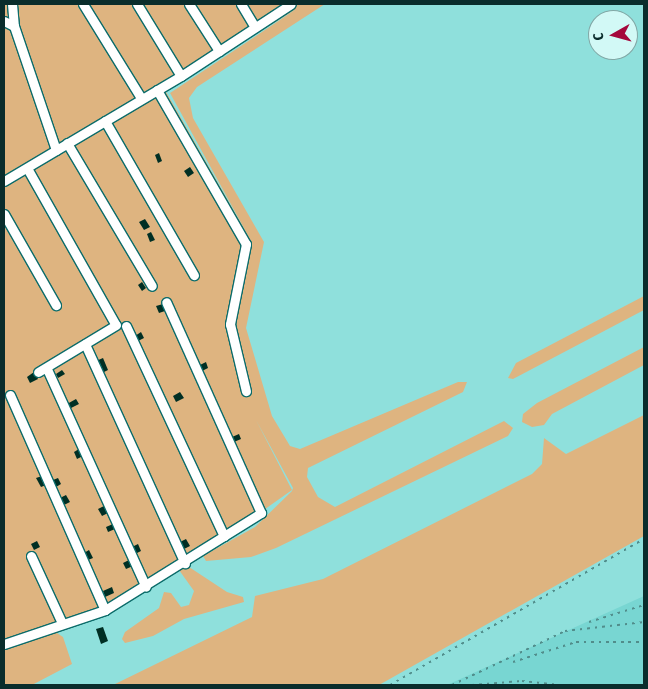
<!DOCTYPE html>
<meta charset="utf-8">
<style>
body{margin:0}
#map{position:relative;width:648px;height:689px;overflow:hidden;background:#8fe0dc;font-family:"Fira Sans Condensed",sans-serif}
div>[style]{position:absolute}
.built>*{inset:0;background:#78d6d2}
.green>*{inset:0;background:#deb480}
.building>*{inset:0;background:#002f24}
.roads{filter:drop-shadow(1px 0 #0c6c6a) drop-shadow(-1px 0 #0c6c6a) drop-shadow(0 1px #0c6c6a) drop-shadow(0 -1px #0c6c6a)}
.minor>*{height:9px;margin:-4.5px;padding:0 4.5px;transform-origin:4.5px;border-radius:4.5px;background:#fff}
.rail>*{height:2px;margin-top:-1px;transform-origin:0;background:repeating-linear-gradient(90deg,#518d8b 0 2.5px,transparent 0 7.5px)}
span{translate:-50% -50%;white-space:nowrap;text-align:center;line-height:1.15;-webkit-text-stroke:5px #d2f9f6;paint-order:stroke}
.frame{position:absolute;inset:0;border:5px solid #0a2d2c;pointer-events:none}
.north{position:absolute;left:588px;top:10px;width:50px;height:50px;box-sizing:border-box;background:#d2f9f6;border:1px solid #82a7a5;border-radius:50%;rotate:263deg;font-size:14px;font-weight:700;line-height:20px;text-align:center;color:#0a2d2c}
.north::after{content:'';display:block;margin:auto;width:18px;height:22px;background:#a4083c;clip-path:polygon(50% 0,100% 100%,50% 72%,0 100%)}
</style>
<div id="map">
<div class="built">
<div style="clip-path:polygon(644px 596px,644px 685px,447px 685px)"></div>
</div>
<div class="green">
<div style="clip-path:polygon(evenodd,4px 4px,325px 4px,197px 87px,189px 98px,193px 118px,264px 242px,246px 328px,272px 416px,290px 446px,300px 449px,458px 382px,467px 382px,463px 392px,308px 468px,307px 477px,318px 497px,335px 507px,504px 421px,513px 428px,508px 436px,276px 548px,251px 557px,206px 561px,203px 556px,255px 527px,292px 491px,293px 488px,256px 420px,292px 490px,186px 565px,227px 592px,243px 597px,244px 602px,184px 619px,153px 636px,125px 643px,122px 639px,125px 632px,159px 608px,164px 592px,171px 593px,181px 607px,189px 605px,194px 591px,179px 570px,54px 631px,63px 637px,72px 664px,32px 685px,4px 685px,4px 4px,298px 8px,170px 93px,250px 239px,165px 90px,298px 8px)"></div>
<div style="clip-path:polygon(644px 296px,644px 310px,513px 379px,508px 378px,516px 363px)"></div>
<div style="clip-path:polygon(644px 347px,644px 365px,552px 414px,544px 425px,532px 427px,522px 422px,523px 414px,537px 403px)"></div>
<div style="clip-path:polygon(644px 415px,644px 536px,379px 685px,113px 685px,252px 617px,255px 596px,323px 579px,532px 474px,542px 464px,544px 438px,566px 454px)"></div>
</div>
<div class="building">
<div style="clip-path:polygon(159px 153px,162px 161px,158px 163px,155px 155px)"></div>
<div style="clip-path:polygon(190px 167px,194px 173px,188px 177px,184px 171px)"></div>
<div style="clip-path:polygon(145px 219px,150px 227px,144px 230px,139px 222px)"></div>
<div style="clip-path:polygon(151px 232px,155px 240px,150px 242px,147px 234px)"></div>
<div style="clip-path:polygon(142px 282px,146px 288px,142px 291px,138px 285px)"></div>
<div style="clip-path:polygon(163px 304px,165px 311px,159px 313px,156px 306px)"></div>
<div style="clip-path:polygon(141px 332px,144px 338px,138px 341px,135px 336px)"></div>
<div style="clip-path:polygon(103px 358px,108px 370px,102px 373px,96px 361px)"></div>
<div style="clip-path:polygon(206px 362px,208px 368px,202px 371px,200px 365px)"></div>
<div style="clip-path:polygon(62px 370px,65px 374px,58px 378px,56px 374px)"></div>
<div style="clip-path:polygon(34px 372px,38px 379px,30px 383px,27px 377px)"></div>
<div style="clip-path:polygon(180px 392px,184px 398px,176px 402px,173px 396px)"></div>
<div style="clip-path:polygon(76px 399px,79px 404px,69px 409px,67px 404px)"></div>
<div style="clip-path:polygon(239px 434px,241px 439px,234px 442px,232px 437px)"></div>
<div style="clip-path:polygon(79px 449px,83px 456px,77px 459px,74px 452px)"></div>
<div style="clip-path:polygon(42px 476px,46px 485px,41px 487px,36px 478px)"></div>
<div style="clip-path:polygon(58px 478px,61px 484px,56px 487px,53px 480px)"></div>
<div style="clip-path:polygon(66px 495px,70px 502px,64px 505px,60px 498px)"></div>
<div style="clip-path:polygon(104px 506px,108px 513px,102px 516px,98px 509px)"></div>
<div style="clip-path:polygon(113px 524px,115px 529px,108px 532px,106px 527px)"></div>
<div style="clip-path:polygon(186px 539px,190px 546px,184px 549px,180px 542px)"></div>
<div style="clip-path:polygon(37px 541px,40px 547px,34px 550px,31px 544px)"></div>
<div style="clip-path:polygon(138px 544px,141px 551px,135px 554px,132px 547px)"></div>
<div style="clip-path:polygon(89px 550px,93px 558px,88px 560px,84px 553px)"></div>
<div style="clip-path:polygon(129px 560px,133px 566px,126px 569px,123px 563px)"></div>
<div style="clip-path:polygon(112px 587px,114px 593px,105px 597px,103px 591px)"></div>
<div style="clip-path:polygon(103px 627px,108px 641px,101px 644px,96px 629px)"></div>
</div>
<div class="roads">
<div class="minor">
<div style="left:12px;top:4px;width:22px;rotate:85deg"></div>
<div style="left:83px;top:4px;width:110px;rotate:58.3deg"></div>
<div style="left:137px;top:4px;width:84px;rotate:58.6deg"></div>
<div style="left:189px;top:4px;width:56px;rotate:57.4deg"></div>
<div style="left:241px;top:4px;width:27px;rotate:59deg"></div>
<div style="left:4px;top:21px;width:11px;rotate:27deg"></div>
<div style="left:14px;top:26px;width:131px;rotate:71.3deg"></div>
<div style="left:157px;top:90px;width:178px;rotate:60deg"></div>
<div style="left:246px;top:244px;width:82px;rotate:101.3deg"></div>
<div style="left:230px;top:324px;width:69px;rotate:76.6deg"></div>
<div style="left:105px;top:121px;width:178px;rotate:60deg"></div>
<div style="left:67px;top:143px;width:166px;rotate:59.3deg"></div>
<div style="left:27px;top:168px;width:180px;rotate:60.5deg"></div>
<div style="left:116px;top:325px;width:91px;rotate:148.9deg"></div>
<div style="left:4px;top:181px;width:206px;rotate:-30.7deg"></div>
<div style="left:181px;top:76px;width:131px;rotate:-33.2deg"></div>
<div style="left:4px;top:214px;width:105px;rotate:60.3deg"></div>
<div style="left:126px;top:326px;width:232px;rotate:65deg"></div>
<div style="left:85px;top:344px;width:241px;rotate:65.5deg"></div>
<div style="left:47px;top:369px;width:239px;rotate:65.6deg"></div>
<div style="left:10px;top:395px;width:235px;rotate:66.2deg"></div>
<div style="left:31px;top:556px;width:74px;rotate:65.2deg"></div>
<div style="left:4px;top:644px;width:107px;rotate:-18.6deg"></div>
<div style="left:105px;top:610px;width:184px;rotate:-31.9deg"></div>
<div style="left:261px;top:513px;width:231px;rotate:-114.2deg"></div>
</div>
</div>
<div class="rail">
<div style="left:589px;top:622px;width:58px;rotate:-17.2deg"></div>
<div style="left:513px;top:662px;width:66px;rotate:-17.6deg"></div>
<div style="left:576px;top:642px;width:68px"></div>
<div style="left:390px;top:685px;width:293px;rotate:-29.9deg"></div>
<div style="left:452px;top:685px;width:125px;rotate:-25.5deg"></div>
<div style="left:565px;top:631px;width:80px;rotate:-6.5deg"></div>
<div style="left:472px;top:685px;width:50px;rotate:-4.6deg"></div>
<div style="left:522px;top:681px;width:36px;rotate:6deg"></div>
</div>
<div class="frame"></div>
<div class="north">С</div>
</div>
